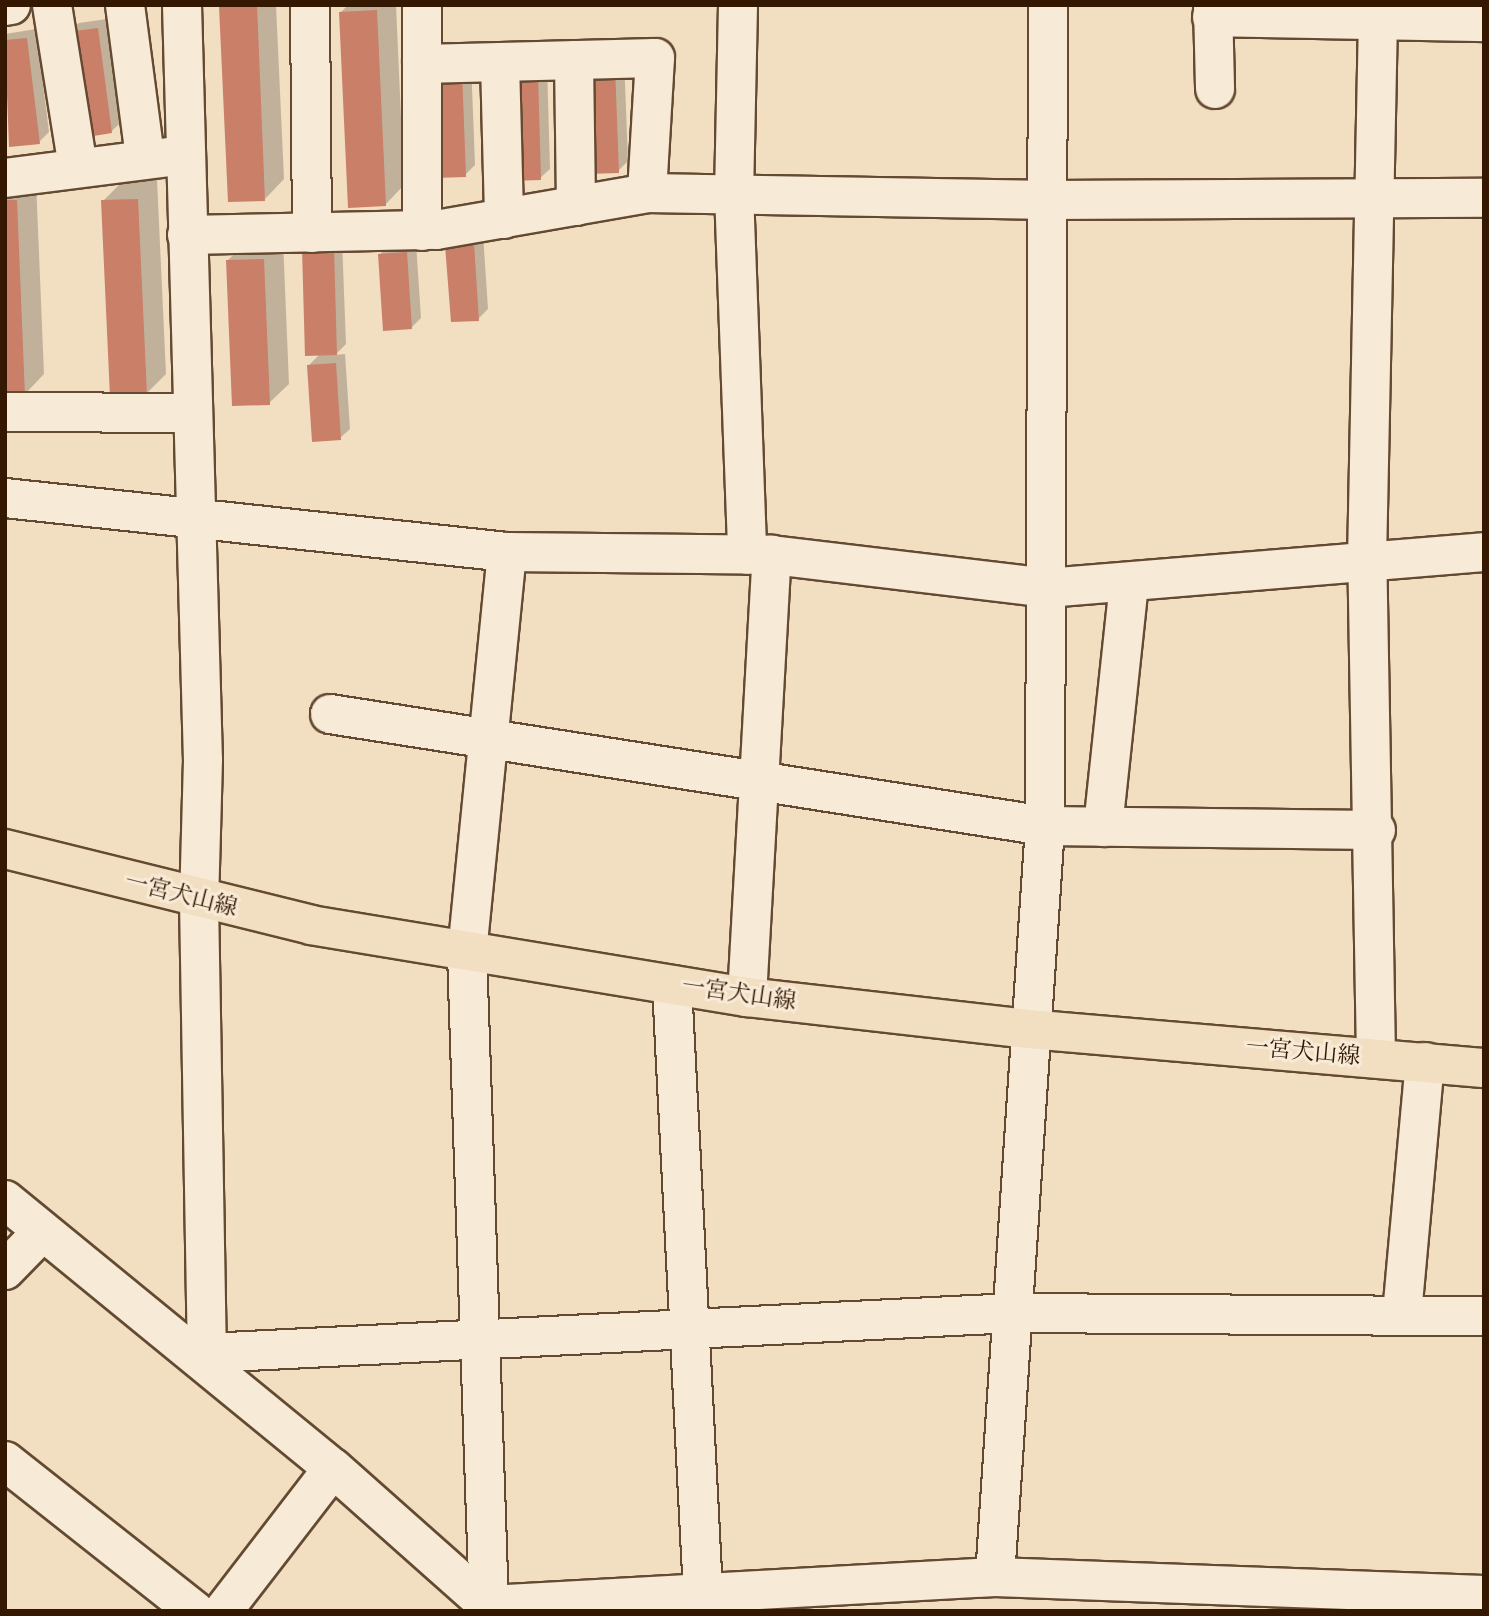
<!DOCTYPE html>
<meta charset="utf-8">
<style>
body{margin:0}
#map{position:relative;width:1489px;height:1616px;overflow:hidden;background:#f2dec1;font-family:"IM FELL Double Pica","Noto Serif JP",serif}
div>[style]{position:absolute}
.shadow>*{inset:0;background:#0003}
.building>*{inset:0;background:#c97f68}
.roads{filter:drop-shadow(2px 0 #644a32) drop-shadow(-2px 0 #644a32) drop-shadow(0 2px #644a32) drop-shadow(0 -2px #644a32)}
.minor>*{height:38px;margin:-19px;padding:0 19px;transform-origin:19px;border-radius:19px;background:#f7ead7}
.major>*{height:38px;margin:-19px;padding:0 19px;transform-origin:19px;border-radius:19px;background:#f2dec1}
span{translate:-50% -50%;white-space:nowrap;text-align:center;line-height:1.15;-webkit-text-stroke:6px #f7ead7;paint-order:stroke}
.street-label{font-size:23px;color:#351802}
.frame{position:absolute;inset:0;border:7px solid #351802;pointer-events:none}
</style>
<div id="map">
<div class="shadow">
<div style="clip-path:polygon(276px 5px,284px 179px,265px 199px,221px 7px)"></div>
<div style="clip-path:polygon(348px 5px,396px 5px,404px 185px,385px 205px,341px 12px)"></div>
<div style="clip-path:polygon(107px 19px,121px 122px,111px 132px,69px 32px,79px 23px)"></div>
<div style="clip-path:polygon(36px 29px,49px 132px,39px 142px,10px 146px,5px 34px)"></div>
<div style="clip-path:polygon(624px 57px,628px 161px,618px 171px,586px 68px)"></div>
<div style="clip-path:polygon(471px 61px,475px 165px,465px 175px,433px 72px)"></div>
<div style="clip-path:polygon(547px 65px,550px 169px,540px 178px,508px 75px)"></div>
<div style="clip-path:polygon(157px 180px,166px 374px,147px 393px,103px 201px,122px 182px)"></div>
<div style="clip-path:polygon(36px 181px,44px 374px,25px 394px,5px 395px,5px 182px)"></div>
<div style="clip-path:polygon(483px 234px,488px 309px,478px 319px,457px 236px)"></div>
<div style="clip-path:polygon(283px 240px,289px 384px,269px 403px,227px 261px,247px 242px)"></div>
<div style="clip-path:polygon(342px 240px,346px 344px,335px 355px,345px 354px,350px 429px,340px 438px,309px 365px,320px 354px,304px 250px)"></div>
<div style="clip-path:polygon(416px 243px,421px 318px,411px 328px,380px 254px,390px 245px)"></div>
</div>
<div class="building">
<div style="clip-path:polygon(239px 5px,257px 5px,265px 201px,228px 202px,219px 6px)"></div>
<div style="clip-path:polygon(377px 10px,386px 206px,348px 208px,339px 12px)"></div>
<div style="clip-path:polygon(98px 28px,112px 133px,81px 138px,67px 32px)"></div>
<div style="clip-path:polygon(27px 38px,40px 144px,9px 147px,5px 40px)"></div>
<div style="clip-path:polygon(615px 66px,619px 173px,587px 174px,584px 67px)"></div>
<div style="clip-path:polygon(462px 70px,466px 177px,434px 178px,431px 71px)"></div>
<div style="clip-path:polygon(538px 73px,541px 180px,510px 181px,506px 74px)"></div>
<div style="clip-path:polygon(138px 199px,147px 395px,110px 397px,101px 200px)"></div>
<div style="clip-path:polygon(5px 200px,17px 200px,25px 396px,5px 396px)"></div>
<div style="clip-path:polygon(474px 243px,479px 321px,451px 322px,445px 245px)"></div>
<div style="clip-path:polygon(302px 249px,334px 249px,337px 355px,305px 356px)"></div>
<div style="clip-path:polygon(407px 252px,412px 329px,383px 331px,378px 254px)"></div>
<div style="clip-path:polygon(264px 259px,270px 405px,232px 406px,226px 260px)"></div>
<div style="clip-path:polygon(336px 363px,341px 440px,312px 442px,307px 365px)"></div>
</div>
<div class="roads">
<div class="minor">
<div style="left:52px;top:5px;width:165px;rotate:80.9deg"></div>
<div style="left:125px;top:5px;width:153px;rotate:82.5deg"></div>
<div style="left:182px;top:5px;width:755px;rotate:88.41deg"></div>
<div style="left:203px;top:760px;width:141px;rotate:91.6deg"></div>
<div style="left:199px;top:901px;width:452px;rotate:89deg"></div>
<div style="left:207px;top:1353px;width:808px;rotate:-2.84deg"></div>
<div style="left:1014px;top:1313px;width:470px;rotate:0.4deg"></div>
<div style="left:310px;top:5px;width:228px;rotate:89.5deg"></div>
<div style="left:738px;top:5px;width:187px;rotate:91.2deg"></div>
<div style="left:734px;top:192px;width:363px;rotate:87.9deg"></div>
<div style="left:1213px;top:5px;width:84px;rotate:88.6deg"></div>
<div style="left:5px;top:6px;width:6px;rotate:-9deg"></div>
<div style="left:1212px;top:17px;width:272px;rotate:1.1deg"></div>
<div style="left:574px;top:60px;width:146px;rotate:89.2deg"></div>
<div style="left:500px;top:62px;width:157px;rotate:88.5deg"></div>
<div style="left:422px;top:64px;width:233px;rotate:-1.5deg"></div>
<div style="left:655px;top:58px;width:135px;rotate:93.4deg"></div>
<div style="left:5px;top:178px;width:181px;rotate:-7.3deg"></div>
<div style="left:422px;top:231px;width:226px;rotate:-90deg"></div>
<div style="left:187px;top:235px;width:249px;rotate:-1.2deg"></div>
<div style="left:436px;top:230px;width:214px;rotate:-9.9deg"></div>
<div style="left:647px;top:193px;width:404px;rotate:1deg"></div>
<div style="left:1051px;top:200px;width:433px;rotate:-0.3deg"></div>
<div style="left:5px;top:412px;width:188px;rotate:0.3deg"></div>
<div style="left:5px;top:498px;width:505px;rotate:6.14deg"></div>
<div style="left:507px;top:552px;width:265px;rotate:0.6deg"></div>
<div style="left:772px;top:555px;width:277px;rotate:6.8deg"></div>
<div style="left:1047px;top:588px;width:438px;rotate:-4.7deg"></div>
<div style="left:507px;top:552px;width:403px;rotate:95.7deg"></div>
<div style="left:467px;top:953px;width:652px;rotate:88.07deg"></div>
<div style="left:489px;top:1605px;width:507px;rotate:-3.17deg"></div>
<div style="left:995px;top:1577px;width:489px;rotate:2.1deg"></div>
<div style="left:330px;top:714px;width:724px;rotate:8.9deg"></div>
<div style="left:1045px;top:826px;width:331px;rotate:0.7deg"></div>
<div style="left:1103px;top:827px;width:244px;rotate:-83.9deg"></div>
<div style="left:672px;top:985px;width:608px;rotate:87.08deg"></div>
<div style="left:747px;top:997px;width:443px;rotate:-86.8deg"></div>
<div style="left:1376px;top:1058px;width:497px;rotate:-91deg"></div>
<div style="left:1367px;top:561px;width:544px;rotate:-88.84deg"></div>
<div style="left:5px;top:1200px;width:424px;rotate:39.3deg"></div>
<div style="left:333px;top:1468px;width:215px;rotate:41.6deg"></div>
<div style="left:5px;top:1270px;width:50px;rotate:-45.8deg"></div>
<div style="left:1402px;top:1314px;width:253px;rotate:-84.8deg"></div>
<div style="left:5px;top:1461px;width:242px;rotate:38.3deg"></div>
<div style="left:995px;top:1577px;width:753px;rotate:-86.19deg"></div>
<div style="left:1045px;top:826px;width:821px;rotate:-89.79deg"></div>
<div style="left:223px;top:1611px;width:180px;rotate:-52.4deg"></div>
</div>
<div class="major">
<div style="left:5px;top:849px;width:315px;rotate:13.9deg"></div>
<div style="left:311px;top:925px;width:442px;rotate:9.4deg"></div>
<div style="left:747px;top:997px;width:283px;rotate:6.5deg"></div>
<div style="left:1028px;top:1029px;width:458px;rotate:4.9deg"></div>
</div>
</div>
<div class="street-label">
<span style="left:181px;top:895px;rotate:14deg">一宮犬山線</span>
<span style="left:739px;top:994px;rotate:8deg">一宮犬山線</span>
<span style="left:1303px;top:1052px;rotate:5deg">一宮犬山線</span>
</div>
<div class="frame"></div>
</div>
